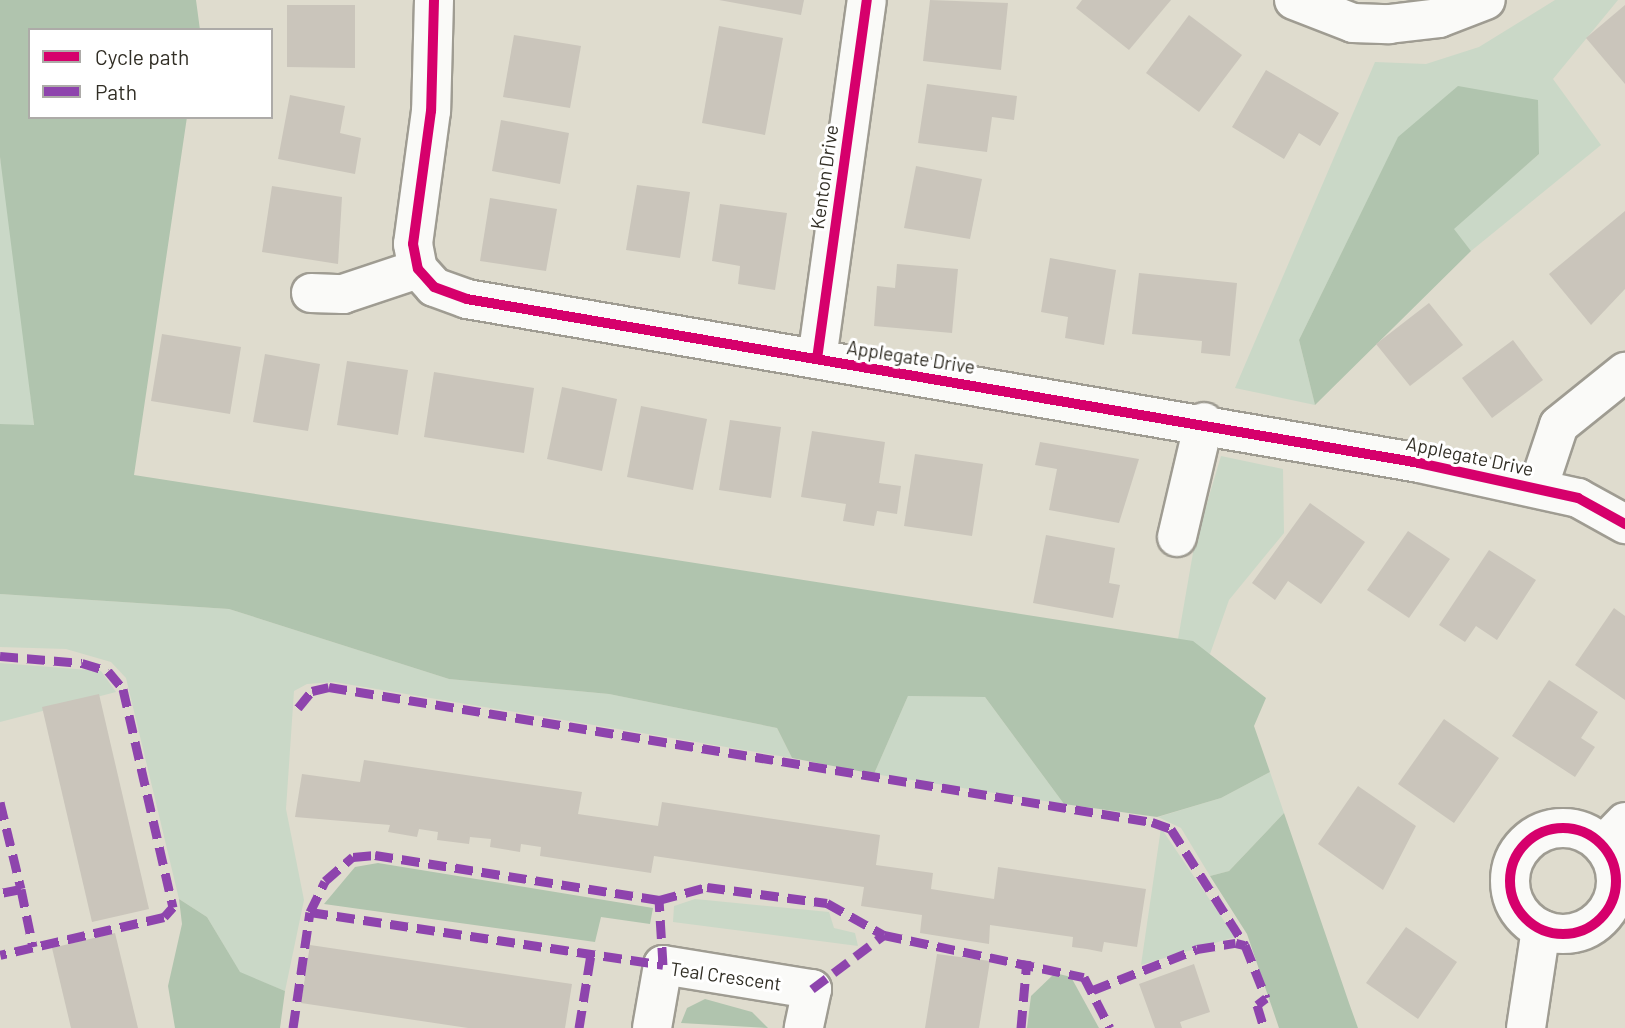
<!DOCTYPE html>
<style>
body{margin:0}
#map{position:relative;width:1625px;height:1028px;overflow:hidden;background:#dfdcce;font-family:Barlow,sans-serif}
div>[style]{position:absolute}
.green>*{inset:0;background:#cad8c7}
.forest>*{inset:0;background:#b0c4ae}
.building>*{inset:0;background:#cac5bb}
.roads{filter:drop-shadow(2px 0 #9f9c92) drop-shadow(-2px 0 #9f9c92) drop-shadow(0 2px #9f9c92) drop-shadow(0 -2px #9f9c92)}
.minor>*{height:38px;margin:-19px;padding:0 19px;transform-origin:19px;border-radius:19px;background:#fafaf8}
.minor>.ring{margin:-19px;padding:0;box-sizing:content-box;background:none;border:38px solid #fafaf8;border-radius:50%}
.quiet>*{height:9px;margin-top:-4.5px;transform-origin:0;background:repeating-linear-gradient(90deg,#8e44ad 0 18px,transparent 0 27px)}
.cycleway>*{height:10px;margin:-5px;padding:0 5px;transform-origin:5px;border-radius:5px;background:#d6006c}
.cycleway>.ring{margin:-5px;padding:0;box-sizing:content-box;background:none;border:10px solid #d6006c;border-radius:50%}
span{translate:-50% -50%;white-space:nowrap;text-align:center;line-height:1.15;-webkit-text-stroke:6px #fff;paint-order:stroke}
.street-label{font-size:19px;color:#312e25}
.legend{position:absolute;left:28px;top:28px;width:245px;height:91px;box-sizing:border-box;background:#fff;border:2px solid #adaba8;margin:0;padding:9px 12px;list-style:none;font-size:21px;color:#312e25}
.legend li{display:flex;align-items:center;gap:14px;height:35px}
.legend b{width:35px;border:2px solid #adaba8}
</style>
<div id="map">
<div class="green">
<div style="clip-path:polygon(1555px 0,1618px 0,1553px 79px,1601px 145px,1471px 251px,1453px 229px,1539px 154px,1398px 138px,1299px 340px,1315px 405px,1235px 388px,1375px 62px,1426px 64px,1479px 47px)"></div>
<div style="clip-path:polygon(0 157px,9px 206px,34px 426px,0 424px)"></div>
<div style="clip-path:polygon(1221px 456px,1283px 469px,1284px 533px,1229px 600px,1210px 654px,1178px 639px,1194px 547px)"></div>
<div style="clip-path:polygon(0 594px,229px 609px,449px 679px,609px 694px,777px 728px,792px 758px,334px 682px,307px 684px,294px 691px,286px 809px,304px 900px,285px 991px,240px 973px,207px 917px,179px 899px,126px 678px,111px 662px,66px 649px,0 647px)"></div>
<div style="clip-path:polygon(0 663px,101px 671px,116px 692px,0 722px)"></div>
<div style="clip-path:polygon(908px 696px,985px 697px,1064px 804px,874px 774px)"></div>
<div style="clip-path:polygon(1270px 772px,1284px 813px,1229px 871px,1210px 876px,1181px 828px,1158px 817px,1221px 798px)"></div>
<div style="clip-path:polygon(1161px 828px,1235px 937px,1141px 965px)"></div>
<div style="clip-path:polygon(695px 899px,829px 912px,834px 928px,855px 933px,858px 946px,673px 922px,674px 906px)"></div>
</div>
<div class="forest">
<div style="clip-path:polygon(0 0,196px 0,200px 30px,30px 30px,30px 117px,187px 117px,134px 475px,1193px 641px,1266px 698px,1254px 726px,1270px 772px,1221px 798px,1157px 817px,1064px 804px,985px 697px,908px 696px,874px 774px,792px 758px,777px 728px,609px 694px,449px 679px,229px 609px,0 594px,0 424px,34px 425px,0 157px)"></div>
<div style="clip-path:polygon(1458px 86px,1538px 100px,1539px 154px,1454px 229px,1471px 251px,1315px 405px,1299px 340px,1398px 137px)"></div>
<div style="clip-path:polygon(1284px 813px,1349px 1003px,1358px 1028px,1279px 1028px,1247px 934px,1210px 876px,1229px 871px)"></div>
<div style="clip-path:polygon(378px 863px,653px 908px,650px 924px,601px 917px,595px 942px,324px 904px,355px 867px)"></div>
<div style="clip-path:polygon(179px 899px,207px 917px,240px 972px,285px 991px,280px 1028px,175px 1028px,168px 986px,182px 924px)"></div>
<div style="clip-path:polygon(1055px 973px,1071px 977px,1099px 1028px,1027px 1028px,1031px 996px)"></div>
<div style="clip-path:polygon(705px 999px,752px 1012px,768px 1028px,681px 1023px,687px 1008px)"></div>
</div>
<div class="building">
<div style="clip-path:polygon(719px 0,804px 0,801px 15px)"></div>
<div style="clip-path:polygon(930px 0,1008px 3px,1001px 70px,923px 61px)"></div>
<div style="clip-path:polygon(1082px 0,1171px 0,1129px 50px,1076px 8px)"></div>
<div style="clip-path:polygon(287px 5px,355px 5px,355px 68px,287px 67px)"></div>
<div style="clip-path:polygon(1625px 5px,1625px 84px,1586px 38px)"></div>
<div style="clip-path:polygon(1189px 15px,1242px 55px,1199px 112px,1146px 73px)"></div>
<div style="clip-path:polygon(719px 26px,783px 38px,765px 135px,702px 123px)"></div>
<div style="clip-path:polygon(514px 35px,581px 46px,570px 108px,503px 97px)"></div>
<div style="clip-path:polygon(1266px 70px,1339px 113px,1320px 146px,1299px 133px,1284px 159px,1232px 127px)"></div>
<div style="clip-path:polygon(927px 84px,1017px 96px,1014px 120px,992px 117px,987px 152px,918px 143px)"></div>
<div style="clip-path:polygon(290px 95px,345px 106px,340px 133px,361px 138px,355px 174px,278px 159px)"></div>
<div style="clip-path:polygon(501px 120px,569px 133px,560px 184px,492px 171px)"></div>
<div style="clip-path:polygon(916px 166px,982px 179px,970px 239px,904px 228px)"></div>
<div style="clip-path:polygon(637px 185px,690px 192px,680px 258px,626px 250px)"></div>
<div style="clip-path:polygon(272px 186px,342px 197px,338px 264px,262px 252px)"></div>
<div style="clip-path:polygon(490px 198px,557px 209px,546px 271px,480px 261px)"></div>
<div style="clip-path:polygon(720px 204px,787px 213px,775px 290px,738px 284px,740px 266px,712px 261px)"></div>
<div style="clip-path:polygon(1625px 211px,1625px 289px,1591px 325px,1549px 274px)"></div>
<div style="clip-path:polygon(1050px 258px,1116px 270px,1104px 345px,1065px 338px,1068px 317px,1041px 312px)"></div>
<div style="clip-path:polygon(897px 264px,958px 269px,952px 333px,874px 326px,877px 286px,895px 288px)"></div>
<div style="clip-path:polygon(1139px 273px,1237px 283px,1230px 356px,1201px 353px,1202px 341px,1132px 334px)"></div>
<div style="clip-path:polygon(1429px 303px,1463px 345px,1410px 386px,1376px 344px)"></div>
<div style="clip-path:polygon(162px 334px,241px 347px,230px 414px,151px 401px)"></div>
<div style="clip-path:polygon(1513px 340px,1543px 380px,1492px 418px,1462px 378px)"></div>
<div style="clip-path:polygon(265px 354px,320px 364px,308px 431px,253px 422px)"></div>
<div style="clip-path:polygon(347px 361px,408px 370px,398px 435px,337px 425px)"></div>
<div style="clip-path:polygon(434px 372px,534px 388px,524px 453px,424px 437px)"></div>
<div style="clip-path:polygon(562px 387px,617px 399px,602px 471px,547px 459px)"></div>
<div style="clip-path:polygon(641px 406px,707px 419px,693px 490px,627px 477px)"></div>
<div style="clip-path:polygon(730px 420px,781px 427px,771px 498px,719px 490px)"></div>
<div style="clip-path:polygon(812px 431px,885px 442px,879px 483px,901px 486px,897px 514px,877px 511px,874px 526px,843px 521px,846px 504px,801px 497px)"></div>
<div style="clip-path:polygon(1040px 442px,1139px 459px,1119px 523px,1049px 510px,1057px 469px,1035px 465px)"></div>
<div style="clip-path:polygon(915px 454px,983px 464px,972px 536px,904px 526px)"></div>
<div style="clip-path:polygon(1310px 503px,1365px 542px,1321px 604px,1288px 581px,1275px 600px,1252px 583px)"></div>
<div style="clip-path:polygon(1408px 531px,1450px 559px,1409px 618px,1367px 590px)"></div>
<div style="clip-path:polygon(1046px 535px,1115px 548px,1109px 583px,1120px 585px,1113px 618px,1033px 603px)"></div>
<div style="clip-path:polygon(1489px 550px,1536px 580px,1497px 640px,1476px 626px,1465px 642px,1439px 625px)"></div>
<div style="clip-path:polygon(1614px 608px,1625px 616px,1625px 700px,1575px 665px)"></div>
<div style="clip-path:polygon(1549px 680px,1598px 712px,1581px 738px,1595px 747px,1575px 777px,1512px 736px)"></div>
<div style="clip-path:polygon(99px 694px,149px 909px,92px 922px,42px 707px)"></div>
<div style="clip-path:polygon(1444px 719px,1499px 758px,1454px 823px,1398px 784px)"></div>
<div style="clip-path:polygon(364px 760px,582px 792px,578px 814px,658px 826px,662px 802px,880px 835px,876px 865px,933px 873px,931px 889px,994px 899px,998px 867px,1146px 889px,1137px 947px,1104px 942px,1102px 952px,1087px 949px,1072px 947px,1073px 937px,990px 925px,989px 944px,920px 933px,922px 915px,861px 906px,864px 887px,654px 856px,651px 873px,540px 856px,541px 847px,521px 844px,520px 852px,490px 847px,491px 839px,470px 837px,469px 844px,437px 840px,438px 832px,419px 829px,417px 837px,388px 832px,390px 825px,295px 817px,302px 774px,360px 782px)"></div>
<div style="clip-path:polygon(1358px 786px,1416px 826px,1383px 890px,1318px 844px)"></div>
<div style="clip-path:polygon(1406px 927px,1457px 962px,1418px 1019px,1366px 983px)"></div>
<div style="clip-path:polygon(115px 933px,138px 1028px,71px 1028px,52px 948px)"></div>
<div style="clip-path:polygon(310px 945px,572px 984px,565px 1028px,468px 1028px,301px 1003px)"></div>
<div style="clip-path:polygon(937px 954px,990px 961px,979px 1028px,925px 1028px)"></div>
<div style="clip-path:polygon(1194px 964px,1210px 1012px,1180px 1022px,1182px 1028px,1155px 1028px,1139px 984px)"></div>
</div>
<div class="roads">
<div class="minor">
<div style="left:434px;top:0;width:111px;rotate:91.5deg"></div>
<div style="left:431px;top:111px;width:134px;rotate:97.7deg"></div>
<div style="left:413px;top:244px;width:25px;rotate:79deg"></div>
<div style="left:418px;top:269px;width:24px;rotate:48deg"></div>
<div style="left:434px;top:287px;width:35px;rotate:20deg"></div>
<div style="left:467px;top:299px;width:966px;rotate:9.77deg"></div>
<div style="left:1419px;top:463px;width:163px;rotate:12.4deg"></div>
<div style="left:1578px;top:498px;width:54px;rotate:29deg"></div>
<div style="left:1294px;top:0;width:63px;rotate:21.3deg"></div>
<div style="left:1353px;top:23px;width:36px;rotate:2deg"></div>
<div style="left:1389px;top:24px;width:50px;rotate:-6.8deg"></div>
<div style="left:1439px;top:18px;width:50px;rotate:-21deg"></div>
<div style="left:311px;top:293px;width:32px;rotate:2deg"></div>
<div style="left:343px;top:294px;width:79px;rotate:-18.4deg"></div>
<div style="left:817px;top:359px;width:362px;rotate:-82.1deg"></div>
<div style="left:1538px;top:488px;width:66px;rotate:-71.6deg"></div>
<div style="left:1559px;top:425px;width:85px;rotate:-38.8deg"></div>
<div style="left:1177px;top:537px;width:118px;rotate:-76.8deg"></div>
<div class="ring" style="left:1510px;top:828px;width:68px;height:68px"></div>
<div style="left:1603px;top:845px;width:32px;rotate:-46deg"></div>
<div style="left:652px;top:1028px;width:64px;rotate:-80.1deg"></div>
<div style="left:663px;top:965px;width:151px;rotate:9.2deg"></div>
<div style="left:812px;top:989px;width:40px;rotate:102deg"></div>
<div style="left:1526px;top:1028px;width:100px;rotate:-81.4deg"></div>
</div>
</div>
<div class="quiet">
<div style="left:0;top:656px;width:82px;rotate:4.9deg"></div>
<div style="left:82px;top:663px;width:27px;rotate:17deg"></div>
<div style="left:108px;top:671px;width:23px;rotate:50deg"></div>
<div style="left:123px;top:689px;width:224px;rotate:77.1deg"></div>
<div style="left:173px;top:907px;width:13px;rotate:132deg"></div>
<div style="left:164px;top:917px;width:168px;rotate:167deg"></div>
<div style="left:298px;top:708px;width:22px;rotate:-51deg"></div>
<div style="left:312px;top:691px;width:17px;rotate:-13deg"></div>
<div style="left:329px;top:687px;width:834px;rotate:9.32deg"></div>
<div style="left:1152px;top:822px;width:20px;rotate:20deg"></div>
<div style="left:1171px;top:829px;width:138px;rotate:57.5deg"></div>
<div style="left:0;top:802px;width:89px;rotate:76.4deg"></div>
<div style="left:21px;top:889px;width:21px;rotate:169deg"></div>
<div style="left:21px;top:889px;width:59px;rotate:78.3deg"></div>
<div style="left:310px;top:912px;width:34px;rotate:-64deg"></div>
<div style="left:325px;top:881px;width:37px;rotate:-41deg"></div>
<div style="left:353px;top:857px;width:22px;rotate:-5deg"></div>
<div style="left:375px;top:855px;width:288px;rotate:9deg"></div>
<div style="left:659px;top:900px;width:50px;rotate:-15.2deg"></div>
<div style="left:707px;top:887px;width:121px;rotate:7.6deg"></div>
<div style="left:827px;top:903px;width:65px;rotate:29.3deg"></div>
<div style="left:884px;top:935px;width:204px;rotate:11.9deg"></div>
<div style="left:1084px;top:977px;width:57px;rotate:63deg"></div>
<div style="left:812px;top:989px;width:90px;rotate:-36.9deg"></div>
<div style="left:1093px;top:990px;width:112px;rotate:-21.5deg"></div>
<div style="left:1197px;top:949px;width:39px;rotate:-9deg"></div>
<div style="left:1236px;top:943px;width:9px;rotate:13deg"></div>
<div style="left:1245px;top:945px;width:57px;rotate:68.4deg"></div>
<div style="left:1266px;top:998px;width:11px;rotate:142deg"></div>
<div style="left:1257px;top:1005px;width:24px;rotate:73deg"></div>
<div style="left:293px;top:1028px;width:117px;rotate:-81.7deg"></div>
<div style="left:310px;top:912px;width:357px;rotate:8.5deg"></div>
<div style="left:663px;top:965px;width:65px;rotate:-93.5deg"></div>
<div style="left:579px;top:1028px;width:75px;rotate:-80.8deg"></div>
<div style="left:1021px;top:1028px;width:68px;rotate:-85deg"></div>
</div>
<div class="cycleway">
<div style="left:434px;top:0;width:111px;rotate:91.5deg"></div>
<div style="left:431px;top:111px;width:134px;rotate:97.7deg"></div>
<div style="left:413px;top:244px;width:25px;rotate:79deg"></div>
<div style="left:418px;top:269px;width:24px;rotate:48deg"></div>
<div style="left:434px;top:287px;width:35px;rotate:20deg"></div>
<div style="left:467px;top:299px;width:966px;rotate:9.77deg"></div>
<div style="left:1419px;top:463px;width:163px;rotate:12.4deg"></div>
<div style="left:1578px;top:498px;width:54px;rotate:29deg"></div>
<div style="left:817px;top:359px;width:362px;rotate:-82.1deg"></div>
<div class="ring" style="left:1510px;top:828px;width:96px;height:96px"></div>
</div>
<div class="street-label">
<span style="left:824px;top:177px;rotate:-82deg">Kenton Drive</span>
<span style="left:911px;top:357px;rotate:9deg">Applegate Drive</span>
<span style="left:1470px;top:456px;rotate:12deg">Applegate Drive</span>
<span style="left:726px;top:976px;rotate:8deg">Teal Crescent</span>
</div>
<ul class="legend">
<li><b style="height:9px;background:#d6006c"></b>Cycle path</li>
<li><b style="height:9px;background:#8e44ad"></b>Path</li>
</ul>
</div>
